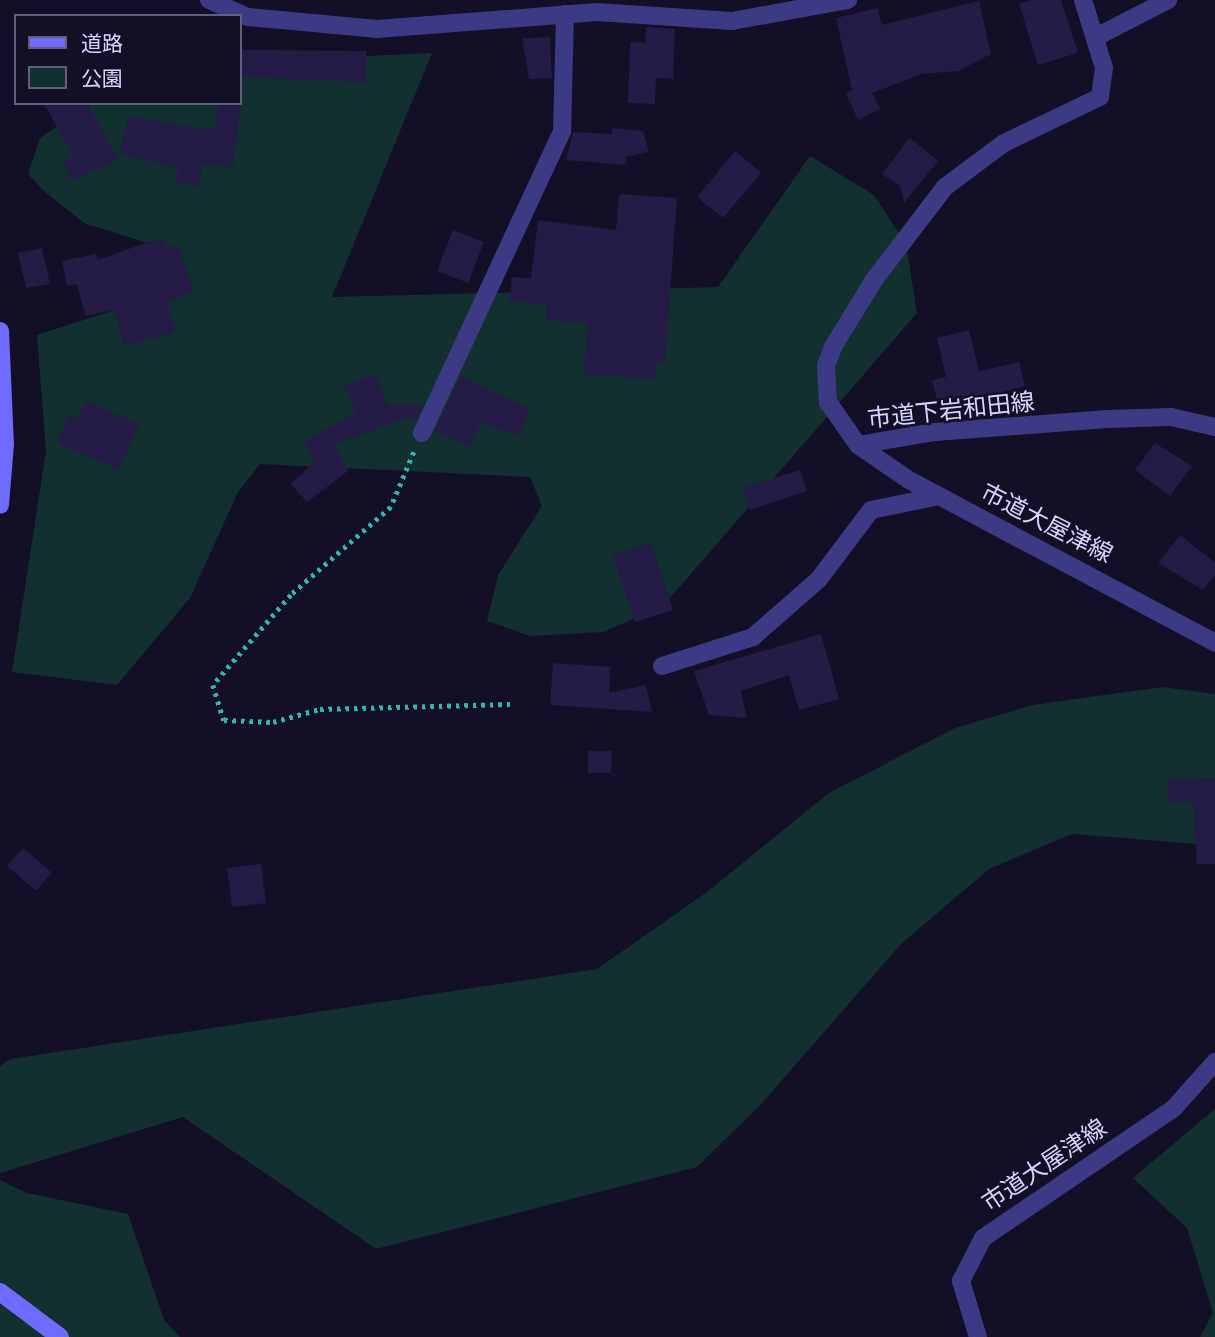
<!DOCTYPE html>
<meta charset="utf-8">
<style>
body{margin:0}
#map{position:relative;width:1215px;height:1337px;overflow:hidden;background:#130f26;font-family:"Archivo Narrow","Noto Sans JP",sans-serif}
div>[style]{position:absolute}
.green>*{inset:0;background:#12302f}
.building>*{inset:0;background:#241b47}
.path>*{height:4.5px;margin-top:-2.25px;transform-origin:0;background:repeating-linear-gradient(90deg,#2fb8b0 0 3.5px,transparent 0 8.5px)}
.minor>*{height:18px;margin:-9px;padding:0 9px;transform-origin:9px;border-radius:9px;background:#3d3a85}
.secondary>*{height:18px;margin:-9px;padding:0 9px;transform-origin:9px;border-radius:9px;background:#6f6bff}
span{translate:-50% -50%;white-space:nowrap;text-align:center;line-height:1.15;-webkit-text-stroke:5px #130f26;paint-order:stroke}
.street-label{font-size:24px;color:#d9d4ff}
.legend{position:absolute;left:14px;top:14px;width:228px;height:91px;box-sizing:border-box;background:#130f26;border:2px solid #625e7d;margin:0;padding:9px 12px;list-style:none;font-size:21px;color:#d9d4ff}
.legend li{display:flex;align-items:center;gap:14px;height:35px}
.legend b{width:35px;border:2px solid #625e7d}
</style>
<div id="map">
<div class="green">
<div style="clip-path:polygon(432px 53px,332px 297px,718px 287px,810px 156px,874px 195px,906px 244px,917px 313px,663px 606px,603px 632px,530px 636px,487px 621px,498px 575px,542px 506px,530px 477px,260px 464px,238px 492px,190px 598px,117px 685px,12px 672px,46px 451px,37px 335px,136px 303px,179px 253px,84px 223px,44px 191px,28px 174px,40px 138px,94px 103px,240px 103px,240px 62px)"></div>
<div style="clip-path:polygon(1162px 687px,1215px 694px,1215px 837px,1198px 844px,1072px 834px,989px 869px,901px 944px,762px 1103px,697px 1167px,376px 1249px,183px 1117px,0 1173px,0 1066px,11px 1059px,597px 969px,707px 892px,829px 793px,955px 728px,1033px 705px)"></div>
<div style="clip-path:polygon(1215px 1109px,1215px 1337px,1200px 1337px,1213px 1313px,1187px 1228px,1133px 1178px)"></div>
<div style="clip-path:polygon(0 1180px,27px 1193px,128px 1214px,164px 1320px,180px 1337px,0 1337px)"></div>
</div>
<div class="building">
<div style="clip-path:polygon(1031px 0,1061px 0,1078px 53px,1038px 65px,1019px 4px)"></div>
<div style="clip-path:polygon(979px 1px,991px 54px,958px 71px,921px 74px,872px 93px,880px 109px,858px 120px,846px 93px,852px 90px,836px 18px,877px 8px,882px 25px)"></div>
<div style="clip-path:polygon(646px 27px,675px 29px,673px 79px,656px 78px,655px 104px,628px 103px,630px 42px,645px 43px)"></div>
<div style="clip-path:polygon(550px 37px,552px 78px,529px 79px,522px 38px)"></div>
<div style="clip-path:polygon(240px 50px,366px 51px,366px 82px,240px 77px)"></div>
<div style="clip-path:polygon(44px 103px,87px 103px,118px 160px,72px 181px,63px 161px,73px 157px)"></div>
<div style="clip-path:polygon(218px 103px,241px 103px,233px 167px,202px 164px,200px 186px,176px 183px,178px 168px,119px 153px,128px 117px,216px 130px)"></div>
<div style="clip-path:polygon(612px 128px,643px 131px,649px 152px,626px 157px,626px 165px,566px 160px,573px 132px,612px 134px)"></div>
<div style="clip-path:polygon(910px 138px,938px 161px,904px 203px,900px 186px,882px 174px)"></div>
<div style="clip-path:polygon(735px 151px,761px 173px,723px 218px,697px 197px)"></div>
<div style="clip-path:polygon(619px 194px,677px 198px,665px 363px,656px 363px,654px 379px,584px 374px,588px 323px,546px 320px,547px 304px,510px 301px,512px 277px,531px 278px,538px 220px,616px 230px)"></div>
<div style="clip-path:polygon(453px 230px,484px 242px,468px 283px,437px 271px)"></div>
<div style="clip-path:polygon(163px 237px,167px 248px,177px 244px,194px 292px,167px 302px,175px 332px,124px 346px,114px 310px,85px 316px,77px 284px,67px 286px,62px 261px,96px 254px,97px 260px)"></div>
<div style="clip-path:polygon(42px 248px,50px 284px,26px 288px,18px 253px)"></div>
<div style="clip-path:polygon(969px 330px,979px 371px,1019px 362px,1025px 386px,939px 409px,932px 380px,946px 377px,937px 338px)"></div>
<div style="clip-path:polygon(376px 374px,387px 405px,423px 404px,415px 421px,407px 418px,334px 444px,348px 471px,307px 502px,291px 484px,314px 462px,304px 441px,355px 414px,344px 385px)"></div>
<div style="clip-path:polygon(461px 376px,530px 409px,518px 436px,481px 423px,469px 447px,435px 431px)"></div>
<div style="clip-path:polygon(85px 401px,139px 424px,119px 470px,57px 443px,69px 414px,78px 418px)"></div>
<div style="clip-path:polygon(1155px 443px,1192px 466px,1170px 496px,1135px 470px)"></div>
<div style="clip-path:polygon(800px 470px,807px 491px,750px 510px,743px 488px)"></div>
<div style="clip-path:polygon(1180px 535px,1215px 563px,1215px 575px,1203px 590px,1158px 563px)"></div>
<div style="clip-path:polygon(651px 543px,673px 610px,635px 622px,613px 556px)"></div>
<div style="clip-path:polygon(821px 634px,839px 699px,799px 710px,789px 675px,741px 691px,747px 718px,709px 715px,694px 671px)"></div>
<div style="clip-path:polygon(553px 663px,611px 667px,609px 693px,646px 685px,652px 712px,550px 705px)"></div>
<div style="clip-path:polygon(588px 751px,612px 751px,611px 773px,588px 773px)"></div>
<div style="clip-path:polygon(1215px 778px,1215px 864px,1197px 864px,1193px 802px,1167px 802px,1167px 779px)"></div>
<div style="clip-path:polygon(23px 848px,52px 873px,36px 891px,7px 866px)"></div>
<div style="clip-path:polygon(261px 864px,266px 903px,232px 907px,227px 868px)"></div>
</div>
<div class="path">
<div style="left:414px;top:452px;width:60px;rotate:112.7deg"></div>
<div style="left:391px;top:507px;width:133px;rotate:138.7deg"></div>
<div style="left:291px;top:595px;width:119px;rotate:130.9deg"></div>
<div style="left:213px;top:685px;width:37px;rotate:73deg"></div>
<div style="left:224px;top:720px;width:49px;rotate:2.3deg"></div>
<div style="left:273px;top:722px;width:49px;rotate:-15.5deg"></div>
<div style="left:320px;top:709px;width:194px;rotate:-1.5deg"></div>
</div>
<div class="minor">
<div style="left:209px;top:0;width:43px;rotate:23.6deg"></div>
<div style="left:248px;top:17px;width:130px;rotate:5.3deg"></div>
<div style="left:377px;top:29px;width:221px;rotate:-4.4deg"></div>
<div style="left:597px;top:12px;width:135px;rotate:3.8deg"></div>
<div style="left:732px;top:21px;width:118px;rotate:-10.3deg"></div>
<div style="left:1083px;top:0;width:71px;rotate:72.8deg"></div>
<div style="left:1104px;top:68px;width:29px;rotate:98deg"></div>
<div style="left:1100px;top:97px;width:106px;rotate:154.4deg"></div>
<div style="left:1004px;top:143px;width:74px;rotate:143.3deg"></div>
<div style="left:945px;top:187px;width:117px;rotate:127.4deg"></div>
<div style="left:874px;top:280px;width:79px;rotate:121.5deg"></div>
<div style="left:833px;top:347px;width:20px;rotate:110deg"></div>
<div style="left:826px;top:366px;width:36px;rotate:87deg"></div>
<div style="left:828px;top:402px;width:52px;rotate:55.1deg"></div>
<div style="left:858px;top:445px;width:78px;rotate:-9.6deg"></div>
<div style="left:935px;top:432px;width:173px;rotate:-4.3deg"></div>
<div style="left:1108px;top:419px;width:63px;rotate:-1.8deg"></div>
<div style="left:1171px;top:417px;width:45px;rotate:12.8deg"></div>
<div style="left:1096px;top:37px;width:81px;rotate:-27.2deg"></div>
<div style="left:422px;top:433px;width:333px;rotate:-65.1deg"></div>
<div style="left:562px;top:131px;width:117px;rotate:-88.5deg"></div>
<div style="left:858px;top:445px;width:62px;rotate:34.5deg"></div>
<div style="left:909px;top:480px;width:347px;rotate:28deg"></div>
<div style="left:662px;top:666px;width:96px;rotate:-17.7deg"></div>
<div style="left:753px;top:637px;width:88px;rotate:-41.3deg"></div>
<div style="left:819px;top:579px;width:86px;rotate:-53deg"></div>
<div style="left:871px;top:510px;width:70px;rotate:-11.5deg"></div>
<div style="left:978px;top:1337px;width:59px;rotate:-106.9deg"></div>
<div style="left:961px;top:1281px;width:48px;rotate:-62.9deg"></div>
<div style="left:983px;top:1238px;width:231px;rotate:-34.2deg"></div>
<div style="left:1174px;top:1108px;width:62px;rotate:-48.3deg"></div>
</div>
<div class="secondary">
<div style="left:0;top:331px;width:113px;rotate:87.5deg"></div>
<div style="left:5px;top:444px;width:61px;rotate:94.7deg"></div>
<div style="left:0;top:1292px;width:75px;rotate:36.9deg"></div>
</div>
<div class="street-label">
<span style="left:951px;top:410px;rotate:-6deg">市道下岩和田線</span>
<span style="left:1047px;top:523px;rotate:27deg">市道大屋津線</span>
<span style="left:1044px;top:1165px;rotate:-34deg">市道大屋津線</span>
</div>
<ul class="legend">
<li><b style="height:9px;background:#6f6bff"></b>道路</li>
<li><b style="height:19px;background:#12302f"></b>公園</li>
</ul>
</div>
